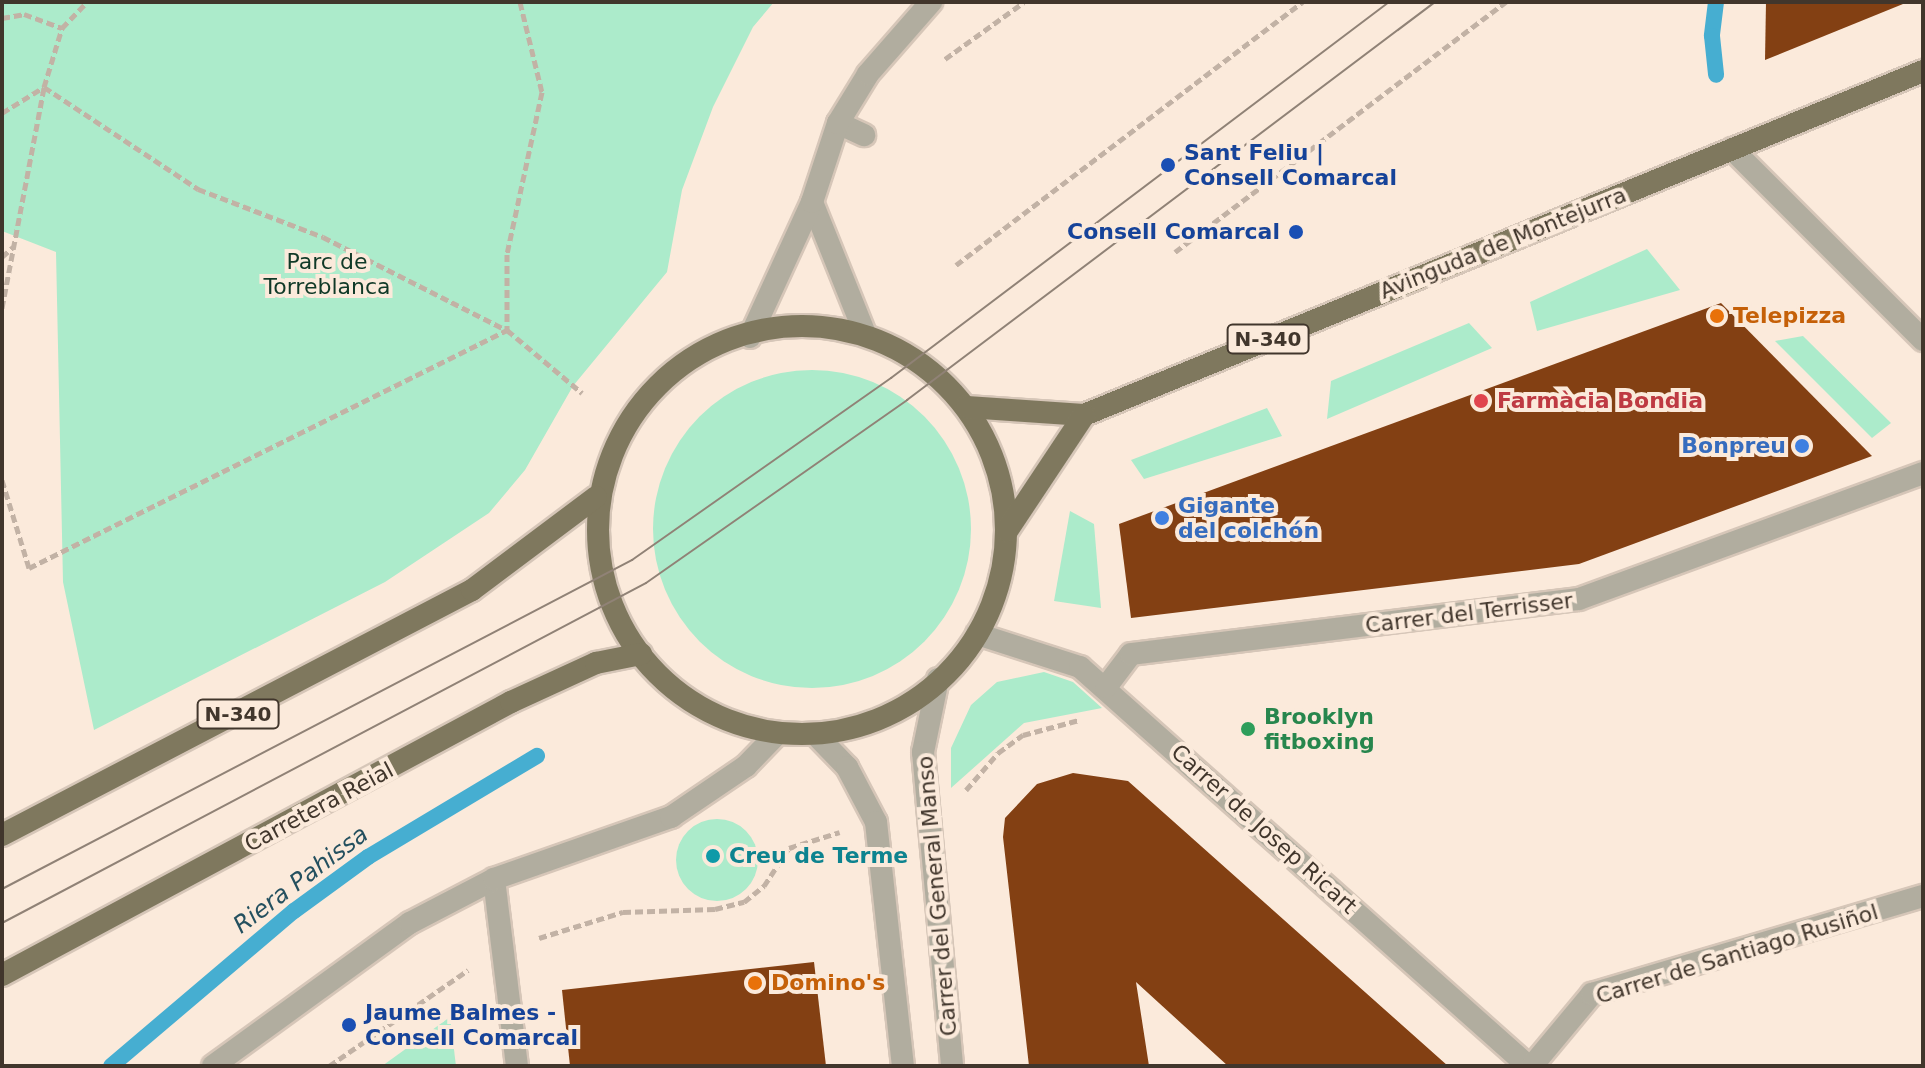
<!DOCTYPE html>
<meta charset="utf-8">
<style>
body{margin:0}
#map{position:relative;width:1925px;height:1068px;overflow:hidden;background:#fbeadb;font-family:"DejaVu Sans",sans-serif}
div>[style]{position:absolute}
.green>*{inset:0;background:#acebcb}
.round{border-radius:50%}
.stream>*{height:16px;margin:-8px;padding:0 8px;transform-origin:8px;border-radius:8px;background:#46aed1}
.building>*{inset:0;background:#834013}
.path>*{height:5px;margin-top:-2.5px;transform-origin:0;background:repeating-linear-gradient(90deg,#c2b2a5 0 8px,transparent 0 12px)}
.roads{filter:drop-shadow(2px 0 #d6c6b8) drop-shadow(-2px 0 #d6c6b8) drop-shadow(0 2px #d6c6b8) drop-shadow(0 -2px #d6c6b8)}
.service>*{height:22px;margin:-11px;padding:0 11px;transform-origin:11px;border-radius:11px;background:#b1ad9f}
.minor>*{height:22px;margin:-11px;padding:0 11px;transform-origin:11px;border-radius:11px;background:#b1ad9f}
.tertiary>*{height:22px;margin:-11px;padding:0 11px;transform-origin:11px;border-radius:11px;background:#b1ad9f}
.primary>*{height:22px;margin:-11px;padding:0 11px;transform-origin:11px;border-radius:11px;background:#7f785e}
.primary>.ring{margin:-11px;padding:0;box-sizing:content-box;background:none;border:22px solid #7f785e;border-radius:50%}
.tram>*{height:2px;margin:-1px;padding:0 1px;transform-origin:1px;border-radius:1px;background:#908276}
.dots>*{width:22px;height:22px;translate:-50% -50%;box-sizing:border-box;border:4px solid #fbeadb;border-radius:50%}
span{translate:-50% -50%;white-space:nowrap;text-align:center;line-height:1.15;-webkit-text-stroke:8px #fbeadb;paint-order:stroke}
.shield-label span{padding:2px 6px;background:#fbeadb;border:2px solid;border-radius:6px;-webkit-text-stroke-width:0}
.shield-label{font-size:20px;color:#41362c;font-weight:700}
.transit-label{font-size:22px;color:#164399;font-weight:700}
.left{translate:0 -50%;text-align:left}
.right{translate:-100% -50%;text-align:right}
.street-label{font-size:22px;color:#41362c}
.park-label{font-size:22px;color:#103927}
.food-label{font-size:22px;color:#c56008;font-weight:700}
.health-label{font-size:22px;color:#be3a42;font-weight:700}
.shop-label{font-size:22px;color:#366cbe;font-weight:700}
.leisure-label{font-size:22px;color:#27864d;font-weight:700}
.culture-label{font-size:22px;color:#0d838f;font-weight:700}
.water-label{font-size:24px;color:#24505f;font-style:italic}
.frame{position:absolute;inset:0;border:4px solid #41362c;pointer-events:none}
</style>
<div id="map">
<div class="green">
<div style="clip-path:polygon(2px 2px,774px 2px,753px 27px,713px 107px,682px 190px,667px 272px,573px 386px,525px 470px,489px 513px,385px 582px,94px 730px,63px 582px,56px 252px,2px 231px)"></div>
<div style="clip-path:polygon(1647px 249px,1680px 290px,1537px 331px,1530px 302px)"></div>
<div style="clip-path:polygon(1469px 323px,1492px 348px,1327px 419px,1331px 381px)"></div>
<div style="clip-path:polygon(1803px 336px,1891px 423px,1872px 438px,1775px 341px)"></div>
<div class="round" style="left:653px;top:370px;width:318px;height:318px"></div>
<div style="clip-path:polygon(1267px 408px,1282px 436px,1144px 479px,1131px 460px)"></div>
<div style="clip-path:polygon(1070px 511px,1094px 524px,1101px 608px,1054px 601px)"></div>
<div style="clip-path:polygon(1044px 672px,1073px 682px,1102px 708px,1024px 723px,951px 788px,951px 748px,971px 705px,997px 682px)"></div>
<div class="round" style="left:676px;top:819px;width:82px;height:82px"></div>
<div style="clip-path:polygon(450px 1017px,456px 1066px,382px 1066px)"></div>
</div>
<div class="stream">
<div style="left:1716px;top:2px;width:34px;rotate:97deg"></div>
<div style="left:1712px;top:36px;width:39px;rotate:84deg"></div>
<div style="left:111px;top:1066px;width:240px;rotate:-40.3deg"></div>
<div style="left:294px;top:911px;width:92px;rotate:-36.1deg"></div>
<div style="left:368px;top:857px;width:197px;rotate:-30.9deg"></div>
</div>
<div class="building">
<div style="clip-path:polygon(1766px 2px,1902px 2px,1903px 4px,1765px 60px)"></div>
<div style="clip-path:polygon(1721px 303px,1872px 456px,1579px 564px,1131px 618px,1119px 524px)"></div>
<div style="clip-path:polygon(1073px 773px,1128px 781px,1448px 1066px,1228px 1066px,1136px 982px,1149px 1066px,1029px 1066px,1003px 837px,1005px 818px,1037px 784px)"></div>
<div style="clip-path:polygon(814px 962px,826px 1066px,570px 1066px,562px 990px)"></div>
</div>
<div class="path">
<div style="left:520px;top:2px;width:93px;rotate:76.3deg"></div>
<div style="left:542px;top:92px;width:166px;rotate:102.2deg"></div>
<div style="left:507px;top:254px;width:76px;rotate:90deg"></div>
<div style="left:507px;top:330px;width:98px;rotate:40deg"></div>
<div style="left:2px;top:18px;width:22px;rotate:-10deg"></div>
<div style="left:24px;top:14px;width:40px;rotate:20.2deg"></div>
<div style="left:945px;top:59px;width:97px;rotate:-35.8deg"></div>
<div style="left:2px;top:113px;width:49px;rotate:-31.8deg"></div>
<div style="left:44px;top:87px;width:185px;rotate:33.5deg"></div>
<div style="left:198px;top:189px;width:134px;rotate:21deg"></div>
<div style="left:323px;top:237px;width:205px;rotate:26.9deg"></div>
<div style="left:1175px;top:252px;width:415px;rotate:-37.1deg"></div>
<div style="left:2px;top:257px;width:15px;rotate:-42deg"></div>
<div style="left:956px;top:265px;width:435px;rotate:-37.2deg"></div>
<div style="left:2px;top:308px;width:225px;rotate:-79.2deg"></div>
<div style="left:44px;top:87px;width:62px;rotate:-73deg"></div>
<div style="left:62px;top:28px;width:36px;rotate:-46deg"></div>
<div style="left:2px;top:480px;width:92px;rotate:72.9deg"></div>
<div style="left:29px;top:568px;width:534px;rotate:-26.47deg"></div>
<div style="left:966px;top:790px;width:49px;rotate:-49.1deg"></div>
<div style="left:998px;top:753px;width:31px;rotate:-36deg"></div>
<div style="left:1023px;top:735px;width:58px;rotate:-15deg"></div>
<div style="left:539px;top:938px;width:88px;rotate:-17.2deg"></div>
<div style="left:623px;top:912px;width:92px;rotate:-1.9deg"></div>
<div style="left:715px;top:909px;width:30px;rotate:-14deg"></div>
<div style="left:744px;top:902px;width:26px;rotate:-39deg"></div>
<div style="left:764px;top:886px;width:45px;rotate:-56.7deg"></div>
<div style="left:789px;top:848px;width:53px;rotate:-17.4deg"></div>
<div style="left:329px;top:1066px;width:169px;rotate:-34.6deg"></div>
</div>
<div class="roads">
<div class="service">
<div style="left:838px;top:123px;width:29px;rotate:25deg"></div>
</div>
<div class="minor">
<div style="left:812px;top:202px;width:142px;rotate:68.1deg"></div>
<div style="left:750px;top:337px;width:149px;rotate:-65.3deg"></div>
<div style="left:812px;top:202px;width:83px;rotate:-71.8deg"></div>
<div style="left:838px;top:123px;width:57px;rotate:-58.5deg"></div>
<div style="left:868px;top:74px;width:96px;rotate:-48.8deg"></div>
<div style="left:977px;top:634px;width:108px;rotate:17.8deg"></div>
<div style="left:1080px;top:667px;width:600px;rotate:41.69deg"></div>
<div style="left:1106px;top:687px;width:41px;rotate:-52.9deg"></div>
<div style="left:1131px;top:654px;width:451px;rotate:-7deg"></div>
<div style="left:1579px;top:599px;width:366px;rotate:-20.1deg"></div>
<div style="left:494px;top:879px;width:188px;rotate:83deg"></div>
<div style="left:213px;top:1066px;width:243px;rotate:-36deg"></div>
<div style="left:410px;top:923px;width:95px;rotate:-27.6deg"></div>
<div style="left:494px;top:879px;width:188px;rotate:-19.3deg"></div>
<div style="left:671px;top:817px;width:91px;rotate:-34.2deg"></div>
<div style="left:746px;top:766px;width:43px;rotate:-45.9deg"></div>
<div style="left:1532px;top:1066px;width:94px;rotate:-50.2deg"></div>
<div style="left:1592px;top:994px;width:345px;rotate:-16.5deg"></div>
</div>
<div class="tertiary">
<div style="left:1732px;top:149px;width:270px;rotate:45deg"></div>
<div style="left:938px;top:679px;width:75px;rotate:101.6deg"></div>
<div style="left:923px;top:752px;width:315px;rotate:84.7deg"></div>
<div style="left:816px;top:735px;width:45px;rotate:45.9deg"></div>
<div style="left:847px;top:767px;width:62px;rotate:62.2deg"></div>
<div style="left:876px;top:822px;width:245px;rotate:83.7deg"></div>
</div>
<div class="primary">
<div class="ring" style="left:598px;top:326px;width:386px;height:386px"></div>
<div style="left:967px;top:407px;width:117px;rotate:3.9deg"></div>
<div style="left:1084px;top:415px;width:907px;rotate:-22.29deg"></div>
<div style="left:1007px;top:531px;width:139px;rotate:-56.4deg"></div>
<div style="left:2px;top:835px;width:530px;rotate:-27.53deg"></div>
<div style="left:472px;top:590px;width:155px;rotate:-36.9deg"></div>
<div style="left:2px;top:975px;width:578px;rotate:-28.21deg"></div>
<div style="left:511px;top:702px;width:94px;rotate:-24.6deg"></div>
<div style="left:596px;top:663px;width:46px;rotate:-11.3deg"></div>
</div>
</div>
<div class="tram">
<div style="left:2px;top:889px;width:711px;rotate:-27.57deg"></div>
<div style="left:632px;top:560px;width:317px;rotate:-35.1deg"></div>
<div style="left:891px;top:378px;width:624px;rotate:-37.05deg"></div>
<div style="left:2px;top:923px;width:728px;rotate:-27.83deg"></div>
<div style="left:646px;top:583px;width:319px;rotate:-35deg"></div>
<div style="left:907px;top:400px;width:661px;rotate:-37.01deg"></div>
</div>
<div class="dots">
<div style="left:1168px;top:165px;background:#1a4fb4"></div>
<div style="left:1296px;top:232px;background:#1a4fb4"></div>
<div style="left:1717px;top:316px;background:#e8710a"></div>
<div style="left:1481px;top:401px;background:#e0444e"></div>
<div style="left:1802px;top:446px;background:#3f7fe0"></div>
<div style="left:1162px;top:518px;background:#3f7fe0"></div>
<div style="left:1248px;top:729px;background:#2e9e5b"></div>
<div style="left:713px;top:856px;background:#0f9aa8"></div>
<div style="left:755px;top:983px;background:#e8710a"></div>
<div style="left:349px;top:1025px;background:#1a4fb4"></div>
</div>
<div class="shield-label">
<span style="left:1268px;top:339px">N-340</span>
<span style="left:238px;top:714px">N-340</span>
</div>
<div class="transit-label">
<span class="left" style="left:1184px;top:165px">Sant Feliu |<br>Consell Comarcal</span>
<span class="right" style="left:1280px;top:232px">Consell Comarcal</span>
<span class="left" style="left:365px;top:1025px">Jaume Balmes -<br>Consell Comarcal</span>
</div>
<div class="street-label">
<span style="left:1503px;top:243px;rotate:-22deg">Avinguda de Montejurra</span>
<span style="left:1469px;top:613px;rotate:-7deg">Carrer del Terrisser</span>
<span style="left:319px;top:807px;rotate:-28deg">Carretera Reial</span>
<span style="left:1264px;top:829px;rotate:42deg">Carrer de Josep Ricart</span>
<span style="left:937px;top:896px;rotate:-95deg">Carrer del General Manso</span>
<span style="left:1737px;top:954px;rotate:-17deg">Carrer de Santiago Rusiñol</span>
</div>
<div class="park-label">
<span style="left:327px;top:274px">Parc de<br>Torreblanca</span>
</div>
<div class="food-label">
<span class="left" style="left:1733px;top:316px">Telepizza</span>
<span class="left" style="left:771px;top:983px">Domino's</span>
</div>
<div class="health-label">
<span class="left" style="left:1497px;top:401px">Farmàcia Bondia</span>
</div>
<div class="shop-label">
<span class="right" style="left:1786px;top:446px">Bonpreu</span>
<span class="left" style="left:1178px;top:518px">Gigante<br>del colchón</span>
</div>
<div class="leisure-label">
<span class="left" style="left:1264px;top:729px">Brooklyn<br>fitboxing</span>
</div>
<div class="culture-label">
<span class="left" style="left:729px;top:856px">Creu de Terme</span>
</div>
<div class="water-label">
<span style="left:301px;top:880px;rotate:-37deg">Riera Pahissa</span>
</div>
<div class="frame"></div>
</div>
